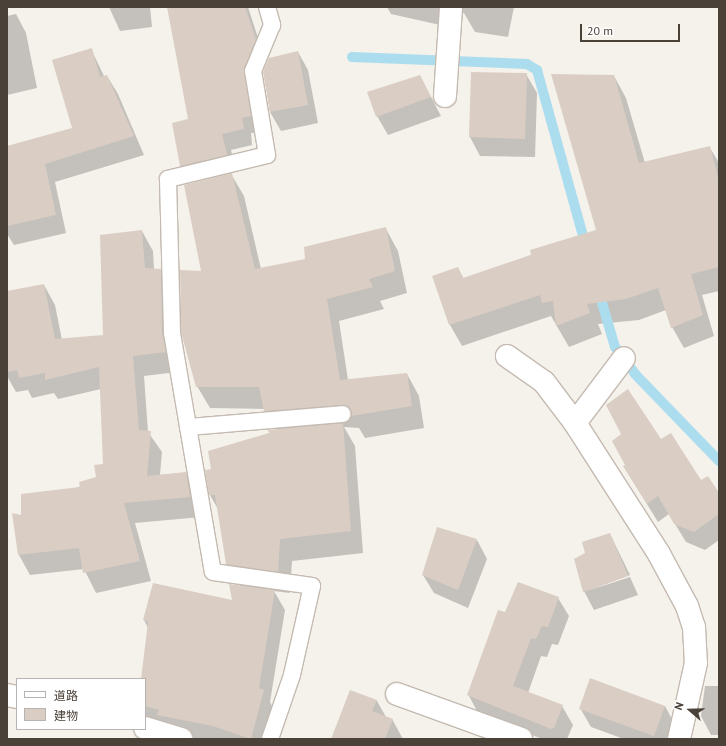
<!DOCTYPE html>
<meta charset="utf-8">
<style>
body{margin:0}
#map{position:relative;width:726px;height:746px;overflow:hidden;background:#f5f1eb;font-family:"PT Sans","Noto Sans JP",sans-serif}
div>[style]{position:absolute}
.shadow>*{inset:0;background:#0003}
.stream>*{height:10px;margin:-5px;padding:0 5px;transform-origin:5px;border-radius:5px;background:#abddef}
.building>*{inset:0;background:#dacec4}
.roads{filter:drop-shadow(1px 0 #c4bab1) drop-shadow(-1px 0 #c4bab1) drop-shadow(0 1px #c4bab1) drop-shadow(0 -1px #c4bab1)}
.lane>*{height:16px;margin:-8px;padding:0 8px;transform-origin:8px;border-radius:8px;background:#fff}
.street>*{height:22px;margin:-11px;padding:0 11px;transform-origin:11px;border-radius:11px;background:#fff}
span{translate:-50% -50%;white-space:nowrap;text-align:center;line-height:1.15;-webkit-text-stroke:3.5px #fff;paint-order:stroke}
.frame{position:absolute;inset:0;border:8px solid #4a4139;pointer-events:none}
.legend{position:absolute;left:16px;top:678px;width:130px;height:52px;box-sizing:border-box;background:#fff;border:1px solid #b7b3b0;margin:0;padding:5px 7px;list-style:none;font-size:12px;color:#4a4139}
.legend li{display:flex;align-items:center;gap:8px;height:20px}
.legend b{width:20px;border:1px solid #b7b3b0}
.north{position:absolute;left:670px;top:690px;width:40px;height:40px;-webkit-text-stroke:3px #fff;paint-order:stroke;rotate:290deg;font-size:11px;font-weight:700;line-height:16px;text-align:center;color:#4a4139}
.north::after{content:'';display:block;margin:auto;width:14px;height:18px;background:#4a4139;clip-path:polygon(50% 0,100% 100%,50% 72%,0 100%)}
.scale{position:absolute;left:580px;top:24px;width:100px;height:18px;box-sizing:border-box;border:2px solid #4a4139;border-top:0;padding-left:5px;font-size:12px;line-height:14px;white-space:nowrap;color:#4a4139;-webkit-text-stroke:3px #fff;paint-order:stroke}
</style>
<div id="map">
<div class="shadow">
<div style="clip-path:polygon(109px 7px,150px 7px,152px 27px,120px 31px)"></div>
<div style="clip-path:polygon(178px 7px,248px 7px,264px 56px,252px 88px,259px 132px,251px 133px,252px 145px,231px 150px,236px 170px,190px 181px,181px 166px,173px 124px,190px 120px)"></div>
<div style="clip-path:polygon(387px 7px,514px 7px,508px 37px,475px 32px,464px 13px,451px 18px,449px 27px,391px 14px)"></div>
<div style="clip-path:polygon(16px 14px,26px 33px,37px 88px,7px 95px,7px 16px)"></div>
<div style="clip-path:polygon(91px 49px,104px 76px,107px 76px,118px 94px,144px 155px,55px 182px,66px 233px,14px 245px,7px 234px,7px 147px,73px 129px)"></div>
<div style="clip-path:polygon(298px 52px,308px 70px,318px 123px,281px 131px,270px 112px,264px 72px)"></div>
<div style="clip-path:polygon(472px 73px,526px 74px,537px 93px,535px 157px,480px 156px,470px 137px)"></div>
<div style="clip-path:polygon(420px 76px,441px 116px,388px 135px,377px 116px)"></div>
<div style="clip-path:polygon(614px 76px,626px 98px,645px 163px,710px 148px,719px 163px,719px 291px,702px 295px,714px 336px,684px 348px,672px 327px,666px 310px,639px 320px,598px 324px,602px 334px,569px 347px,551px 316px,462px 346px,450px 325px,458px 268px,464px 279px,598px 231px)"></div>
<div style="clip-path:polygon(231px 174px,244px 196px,261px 269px,307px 260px,386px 229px,398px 251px,407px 293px,380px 301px,384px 309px,339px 321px,348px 380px,407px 374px,419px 396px,424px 428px,365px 438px,359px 428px,344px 427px,355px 446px,363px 553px,292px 561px,290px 593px,274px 591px,285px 610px,270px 702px,274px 710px,266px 739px,174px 739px,150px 723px,145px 715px,145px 679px,142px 679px,148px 628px,144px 620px,154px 584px,233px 601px,240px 586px,227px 564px,218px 509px,210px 495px,212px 470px,276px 430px,265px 409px,210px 408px,197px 386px,202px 272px)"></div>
<div style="clip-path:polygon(142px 231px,153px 251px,154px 270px,160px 270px,172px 290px,177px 372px,144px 376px,148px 432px,162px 452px,160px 475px,186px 473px,197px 493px,201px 517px,135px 523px,151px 581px,96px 593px,84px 569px,30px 575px,19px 555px,22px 516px,98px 477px,104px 464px,101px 389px,58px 399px,54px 393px,32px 398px,28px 390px,16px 392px,7px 376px,7px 292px,44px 285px,55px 305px,62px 340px,104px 336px)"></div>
<div style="clip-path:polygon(661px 441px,701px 481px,719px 495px,719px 540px,705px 550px,686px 542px,669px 514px,658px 522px,624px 467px)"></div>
<div style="clip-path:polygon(610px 534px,630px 575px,587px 591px,630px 577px,638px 595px,594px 610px,584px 591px,587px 553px)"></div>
<div style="clip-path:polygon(477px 540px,487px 559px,468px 608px,434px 593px,423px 575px)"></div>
<div style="clip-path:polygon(558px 598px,569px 616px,558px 645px,552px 644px,547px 657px,541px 656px,528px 693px,562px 706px,573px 725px,567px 739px,542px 739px,478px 713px,468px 694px,506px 613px)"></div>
<div style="clip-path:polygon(705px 686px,719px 686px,719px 735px,711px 735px,701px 716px)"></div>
<div style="clip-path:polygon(350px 692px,377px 701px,386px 717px,392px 719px,403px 739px,332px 739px)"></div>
<div style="clip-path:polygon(665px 706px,675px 725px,670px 739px,624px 739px,591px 727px,580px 708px)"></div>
</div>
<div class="stream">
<div style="left:352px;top:57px;width:175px;rotate:2.3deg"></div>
<div style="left:527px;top:64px;width:12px;rotate:31deg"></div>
<div style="left:537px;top:70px;width:184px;rotate:74.5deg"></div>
<div style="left:598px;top:289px;width:60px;rotate:73.7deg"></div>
<div style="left:615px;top:347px;width:34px;rotate:53deg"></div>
<div style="left:635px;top:374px;width:121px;rotate:46deg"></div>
</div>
<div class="building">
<div style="clip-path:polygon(167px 7px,245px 7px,256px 40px,244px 68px,251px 116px,242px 118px,244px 129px,222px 134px,227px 155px,180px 166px,172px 123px,188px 119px)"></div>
<div style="clip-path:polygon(92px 48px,100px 77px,107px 75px,134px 136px,45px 164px,56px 215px,7px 226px,7px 146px,72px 128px,52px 60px)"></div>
<div style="clip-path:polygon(298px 51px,308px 105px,270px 112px,263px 72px,269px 58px)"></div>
<div style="clip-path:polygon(471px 72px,527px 73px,525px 139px,469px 137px)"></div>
<div style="clip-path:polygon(551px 74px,614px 75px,639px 163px,710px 146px,719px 181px,719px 267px,691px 274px,703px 315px,671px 328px,658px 288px,626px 299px,587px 304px,590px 313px,556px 326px,553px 301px,542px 303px,540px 295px,449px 325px,432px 276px,458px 267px,463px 278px,531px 255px,530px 250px,596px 230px)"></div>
<div style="clip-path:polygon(420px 75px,431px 97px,376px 117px,367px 92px)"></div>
<div style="clip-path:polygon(232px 173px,255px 269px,305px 259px,304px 247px,386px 227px,395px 271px,369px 279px,373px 287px,327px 299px,340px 380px,407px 373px,412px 406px,351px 416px,350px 408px,342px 405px,264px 411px,259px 387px,196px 387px,181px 332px,180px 270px,201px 271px,184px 185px)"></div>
<div style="clip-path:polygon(142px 230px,145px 268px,161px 269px,162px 333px,166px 352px,133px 356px,139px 430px,151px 431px,147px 476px,186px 472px,190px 497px,124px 503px,140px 561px,83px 573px,79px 548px,18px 555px,12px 513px,21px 515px,21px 494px,80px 487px,79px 482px,96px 477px,94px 465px,103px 464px,99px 367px,45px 380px,45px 373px,19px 378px,17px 370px,7px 372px,7px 291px,44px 284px,55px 339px,103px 335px,100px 235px)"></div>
<div style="clip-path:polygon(628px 389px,661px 439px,671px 433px,701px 480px,708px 476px,719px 493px,719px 514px,694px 532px,674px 524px,658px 496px,647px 504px,623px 466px,625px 465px,612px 441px,621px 434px,606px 405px)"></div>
<div style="clip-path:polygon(343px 423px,351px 531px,280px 539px,278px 572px,226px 564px,215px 495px,209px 495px,205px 470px,211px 469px,208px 451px,269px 433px,268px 430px)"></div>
<div style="clip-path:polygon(437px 527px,477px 539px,458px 590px,422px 575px)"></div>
<div style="clip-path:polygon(610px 533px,628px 576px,583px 592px,574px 559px,585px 553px,582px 542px)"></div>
<div style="clip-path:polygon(518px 582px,559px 597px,548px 627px,542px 626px,536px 639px,531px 638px,513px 686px,563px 705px,554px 728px,551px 729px,467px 695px,498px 610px,505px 612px)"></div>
<div style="clip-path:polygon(153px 583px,232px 600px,229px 584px,275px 590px,259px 688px,264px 690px,251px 739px,213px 726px,157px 715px,159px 710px,145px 706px,145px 679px,141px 679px,148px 622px,143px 620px)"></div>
<div style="clip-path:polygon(590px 678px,665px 706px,654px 736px,579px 709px)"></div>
<div style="clip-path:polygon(350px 690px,377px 700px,372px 711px,393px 719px,385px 739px,331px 739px)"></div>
</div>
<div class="roads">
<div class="lane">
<div style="left:267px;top:7px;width:19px;rotate:74deg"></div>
<div style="left:272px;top:25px;width:50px;rotate:112.4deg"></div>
<div style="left:253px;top:71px;width:85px;rotate:80.5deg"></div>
<div style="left:267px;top:155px;width:102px;rotate:166.4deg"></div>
<div style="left:168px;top:179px;width:154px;rotate:88.5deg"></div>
<div style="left:172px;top:333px;width:242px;rotate:80.3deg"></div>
<div style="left:213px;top:572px;width:100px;rotate:8deg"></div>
<div style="left:312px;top:586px;width:91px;rotate:102.7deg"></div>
<div style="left:292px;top:675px;width:68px;rotate:109deg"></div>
<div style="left:188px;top:427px;width:155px;rotate:-4.8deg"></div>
</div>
<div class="street">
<div style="left:445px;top:96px;width:89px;rotate:-86.1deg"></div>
<div style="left:507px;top:356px;width:45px;rotate:35.1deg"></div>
<div style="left:544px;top:382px;width:51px;rotate:52.9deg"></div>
<div style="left:575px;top:423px;width:156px;rotate:57.3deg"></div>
<div style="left:659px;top:554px;width:59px;rotate:61.7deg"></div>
<div style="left:687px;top:606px;width:22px;rotate:72deg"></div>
<div style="left:694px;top:627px;width:36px;rotate:87deg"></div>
<div style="left:696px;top:663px;width:78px;rotate:102.6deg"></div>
<div style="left:575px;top:423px;width:81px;rotate:-53deg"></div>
<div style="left:397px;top:694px;width:132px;rotate:19.9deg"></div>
<div style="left:7px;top:695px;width:10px;rotate:11deg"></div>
<div style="left:145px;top:728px;width:38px;rotate:17deg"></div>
</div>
</div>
<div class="frame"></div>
<ul class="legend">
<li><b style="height:5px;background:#fff"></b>道路</li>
<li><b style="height:11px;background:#dacec4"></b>建物</li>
</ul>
<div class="north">N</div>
<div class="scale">20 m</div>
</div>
